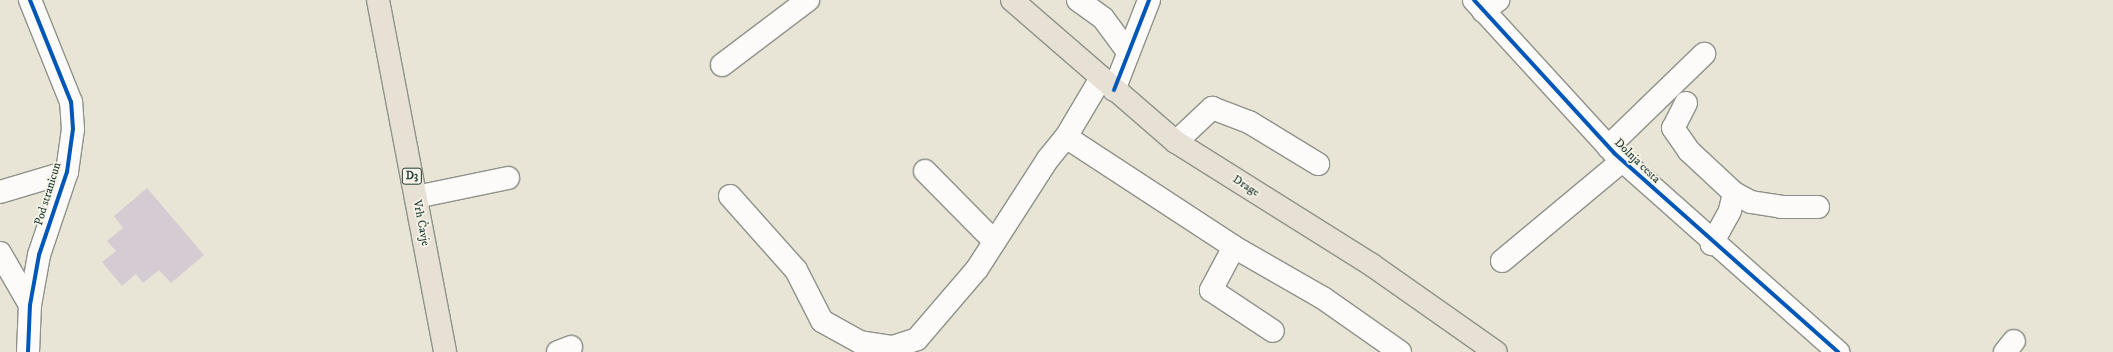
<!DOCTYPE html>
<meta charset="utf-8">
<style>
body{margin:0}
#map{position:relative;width:2113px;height:352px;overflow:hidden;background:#e8e4d6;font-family:"IM FELL DW Pica",serif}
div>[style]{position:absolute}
.building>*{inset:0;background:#d4cbd3}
.roads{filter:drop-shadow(1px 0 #8f928a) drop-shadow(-1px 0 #8f928a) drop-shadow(0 1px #8f928a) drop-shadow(0 -1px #8f928a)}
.minor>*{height:22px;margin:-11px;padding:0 11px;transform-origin:11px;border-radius:11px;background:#fcfbf9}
.major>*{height:22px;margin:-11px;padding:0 11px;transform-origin:11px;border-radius:11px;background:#e7e1d5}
.cycleway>*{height:4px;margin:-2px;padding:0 2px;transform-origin:2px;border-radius:2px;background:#0057b8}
span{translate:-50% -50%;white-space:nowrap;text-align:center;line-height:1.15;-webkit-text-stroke:3.5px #f7f3e8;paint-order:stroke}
.shield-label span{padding:1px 3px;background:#f7f3e8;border:1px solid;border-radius:3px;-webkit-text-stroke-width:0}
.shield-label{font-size:11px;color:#1f3d34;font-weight:700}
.street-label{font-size:12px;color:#1f3d34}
</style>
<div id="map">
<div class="building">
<div style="clip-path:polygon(147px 188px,204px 255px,171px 283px,159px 270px,143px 283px,136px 274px,122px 286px,102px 262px,116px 251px,107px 241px,123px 228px,114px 216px)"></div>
</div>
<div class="roads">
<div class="minor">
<div style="left:1078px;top:0;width:31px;rotate:36deg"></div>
<div style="left:1103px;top:18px;width:42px;rotate:53.7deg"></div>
<div style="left:1474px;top:0;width:207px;rotate:47.5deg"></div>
<div style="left:1614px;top:153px;width:300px;rotate:41.6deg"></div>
<div style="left:1483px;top:11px;width:19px;rotate:-36deg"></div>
<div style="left:722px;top:65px;width:108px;rotate:-37.1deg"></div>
<div style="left:1114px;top:90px;width:97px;rotate:-68.7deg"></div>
<div style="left:1686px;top:103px;width:28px;rotate:117deg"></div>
<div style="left:1673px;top:128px;width:28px;rotate:55deg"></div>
<div style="left:1689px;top:151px;width:62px;rotate:43deg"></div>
<div style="left:1734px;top:193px;width:18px;rotate:103deg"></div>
<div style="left:1730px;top:211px;width:38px;rotate:119deg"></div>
<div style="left:1066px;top:137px;width:201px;rotate:33.2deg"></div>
<div style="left:1234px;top:247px;width:103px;rotate:29.8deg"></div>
<div style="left:1323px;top:298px;width:94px;rotate:35deg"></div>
<div style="left:1176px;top:142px;width:50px;rotate:-43.4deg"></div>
<div style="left:1212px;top:108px;width:40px;rotate:21deg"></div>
<div style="left:1249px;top:122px;width:81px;rotate:31.3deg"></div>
<div style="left:1608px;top:147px;width:134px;rotate:-44.1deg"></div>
<div style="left:925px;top:171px;width:97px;rotate:45.4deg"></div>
<div style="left:0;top:192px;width:70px;rotate:-16.6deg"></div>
<div style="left:1734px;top:193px;width:19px;rotate:28deg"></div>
<div style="left:1751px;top:202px;width:30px;rotate:9deg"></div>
<div style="left:1781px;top:207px;width:37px"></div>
<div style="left:730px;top:196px;width:99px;rotate:48.3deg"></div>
<div style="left:796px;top:270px;width:57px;rotate:63deg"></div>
<div style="left:822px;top:321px;width:43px;rotate:28.9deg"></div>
<div style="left:860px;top:342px;width:33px;rotate:9deg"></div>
<div style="left:893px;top:347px;width:25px;rotate:-18deg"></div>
<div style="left:917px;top:339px;width:92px;rotate:-49.4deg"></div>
<div style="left:977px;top:269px;width:131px;rotate:-57.2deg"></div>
<div style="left:1048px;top:159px;width:28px;rotate:-51deg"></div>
<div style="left:1066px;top:137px;width:69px;rotate:-59.3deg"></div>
<div style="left:416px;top:197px;width:94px;rotate:-11.7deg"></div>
<div style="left:1234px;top:247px;width:49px;rotate:118.1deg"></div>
<div style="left:1211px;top:290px;width:74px;rotate:33.5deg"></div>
<div style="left:0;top:253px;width:60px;rotate:60deg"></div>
<div style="left:1502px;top:261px;width:156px;rotate:-39.8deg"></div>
<div style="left:28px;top:352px;width:47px;rotate:-87.6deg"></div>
<div style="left:30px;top:305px;width:51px;rotate:-79.8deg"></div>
<div style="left:39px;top:255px;width:88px;rotate:-71.4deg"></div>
<div style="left:67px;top:172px;width:43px;rotate:-82.1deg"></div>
<div style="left:73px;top:129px;width:27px;rotate:-94deg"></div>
<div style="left:71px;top:102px;width:110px;rotate:-111.9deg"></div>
<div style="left:558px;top:352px;width:14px;rotate:-21deg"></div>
<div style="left:2005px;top:352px;width:14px;rotate:-51deg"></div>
</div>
<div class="major">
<div style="left:378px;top:0;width:358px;rotate:79.2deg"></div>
<div style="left:1012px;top:0;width:217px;rotate:40.9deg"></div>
<div style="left:1176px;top:142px;width:231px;rotate:32.1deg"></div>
<div style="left:1372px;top:265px;width:151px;rotate:35.1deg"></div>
</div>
</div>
<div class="cycleway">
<div style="left:1474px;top:0;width:207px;rotate:47.5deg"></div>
<div style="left:1614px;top:153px;width:300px;rotate:41.6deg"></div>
<div style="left:1114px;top:90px;width:97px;rotate:-68.7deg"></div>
<div style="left:28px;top:352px;width:47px;rotate:-87.6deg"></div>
<div style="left:30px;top:305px;width:51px;rotate:-79.8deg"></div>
<div style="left:39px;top:255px;width:88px;rotate:-71.4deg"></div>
<div style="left:67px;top:172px;width:43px;rotate:-82.1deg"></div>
<div style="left:73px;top:129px;width:27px;rotate:-94deg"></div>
<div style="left:71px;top:102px;width:110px;rotate:-111.9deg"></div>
</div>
<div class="shield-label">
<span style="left:412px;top:176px">D3</span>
</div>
<div class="street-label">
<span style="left:1637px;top:161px;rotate:44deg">Dolnja cesta</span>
<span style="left:1246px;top:186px;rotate:32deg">Drage</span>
<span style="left:48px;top:194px;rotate:-73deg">Pod stranicun</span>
<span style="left:421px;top:223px;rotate:79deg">Vrh Čavje</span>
</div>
</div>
